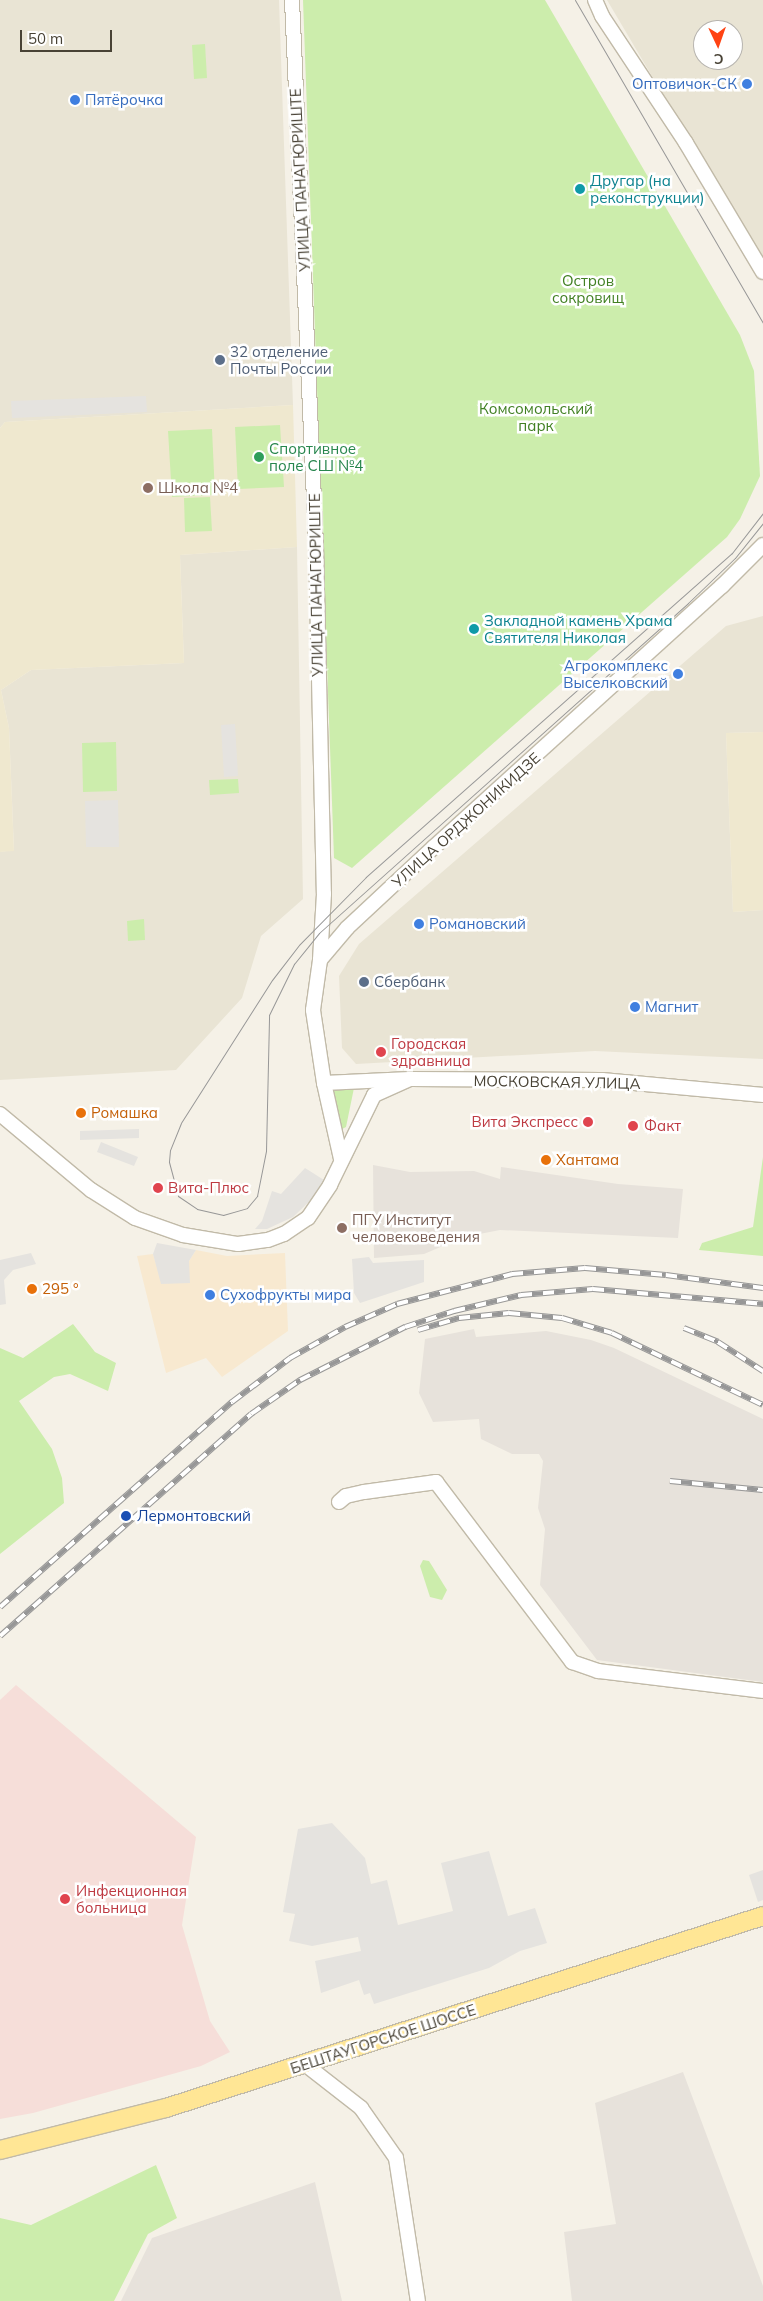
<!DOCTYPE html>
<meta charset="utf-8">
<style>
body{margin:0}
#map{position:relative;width:763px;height:2301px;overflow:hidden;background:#f5f1e7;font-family:Mulish,sans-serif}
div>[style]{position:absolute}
.residential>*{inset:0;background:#e9e4d4}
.commercial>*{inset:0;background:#f8e9d0}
.industrial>*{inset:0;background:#e7e2db}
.education>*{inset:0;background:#efe8cf}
.medical>*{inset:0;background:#f6ded9}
.green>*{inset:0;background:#ccedac}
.parking>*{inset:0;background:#e5e3df}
.roads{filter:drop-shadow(1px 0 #c1baa8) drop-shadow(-1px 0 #c1baa8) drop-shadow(0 1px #c1baa8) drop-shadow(0 -1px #c1baa8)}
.minor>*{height:14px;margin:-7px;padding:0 7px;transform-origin:7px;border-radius:7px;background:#fff}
.major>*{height:18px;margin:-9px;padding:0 9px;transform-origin:9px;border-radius:9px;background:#ffe695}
.tram>*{height:1px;margin:-0.5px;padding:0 0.5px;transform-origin:0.5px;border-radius:0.5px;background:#979797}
.rail>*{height:5.5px;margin-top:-2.75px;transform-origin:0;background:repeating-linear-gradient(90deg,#fff 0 11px,#979797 0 22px);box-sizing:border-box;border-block:1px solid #979797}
.dots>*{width:14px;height:14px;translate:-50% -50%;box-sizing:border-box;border:2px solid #fff;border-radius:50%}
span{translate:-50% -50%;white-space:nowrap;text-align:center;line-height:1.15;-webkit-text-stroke:5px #fff;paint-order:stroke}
.shop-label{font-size:15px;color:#366cbe}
.right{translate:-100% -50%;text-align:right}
.left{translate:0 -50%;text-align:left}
.street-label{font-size:15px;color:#484235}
.culture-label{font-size:15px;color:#0d838f}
.park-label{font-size:15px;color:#418023}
.service-label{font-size:15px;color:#4e5e75}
.leisure-label{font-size:15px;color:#27864d}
.education-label{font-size:15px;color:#785e54}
.health-label{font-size:15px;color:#be3a42}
.food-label{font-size:15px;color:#c56008}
.transit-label{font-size:15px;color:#164399}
.north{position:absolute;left:693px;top:20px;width:50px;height:50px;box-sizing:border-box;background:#fff;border:1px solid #b6b3ae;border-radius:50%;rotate:177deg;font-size:14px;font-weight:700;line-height:20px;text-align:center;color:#484235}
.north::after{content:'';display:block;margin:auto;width:18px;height:22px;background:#ff4313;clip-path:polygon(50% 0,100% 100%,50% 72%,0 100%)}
.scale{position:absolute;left:20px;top:30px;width:92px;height:22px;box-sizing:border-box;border:2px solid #484235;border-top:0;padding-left:6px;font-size:15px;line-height:18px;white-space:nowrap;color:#484235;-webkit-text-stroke:4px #fff;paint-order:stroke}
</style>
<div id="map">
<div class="residential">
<div style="clip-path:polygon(0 0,279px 0,293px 405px,5px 422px,0 428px)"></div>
<div style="clip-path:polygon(evenodd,607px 0,763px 0,763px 264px,607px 0,703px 30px,733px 30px,733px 60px,703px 60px,703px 30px)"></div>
<div style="clip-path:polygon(297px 547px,303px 899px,261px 936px,242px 998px,176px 1070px,0 1080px,0 852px,14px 850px,9px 728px,1px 690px,31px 670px,184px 663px,180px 555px)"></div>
<div style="clip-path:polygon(763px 616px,763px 732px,726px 733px,733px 912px,763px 910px,763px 1059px,595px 1051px,356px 1064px,342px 1048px,339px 976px,359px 944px,726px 626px)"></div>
</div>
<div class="commercial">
<div style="clip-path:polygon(196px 1250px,227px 1256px,285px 1253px,288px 1331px,222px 1377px,206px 1358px,166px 1373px,137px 1256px,153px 1254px,162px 1284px,189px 1261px)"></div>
</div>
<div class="industrial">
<div style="clip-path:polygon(373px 1165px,410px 1172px,474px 1171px,500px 1179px,501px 1167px,618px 1184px,683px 1189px,678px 1238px,500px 1230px,464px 1237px,424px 1254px,374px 1258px)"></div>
<div style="clip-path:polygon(474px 1329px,476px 1337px,546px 1331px,591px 1340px,614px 1348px,763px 1419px,763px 1682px,597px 1660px,540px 1585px,545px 1529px,538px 1508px,543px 1461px,539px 1454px,512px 1454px,481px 1439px,479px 1419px,433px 1422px,419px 1393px,425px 1339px)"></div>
<div style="clip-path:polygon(683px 2072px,763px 2286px,763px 2301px,572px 2301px,564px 2232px,616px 2224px,595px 2103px)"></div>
<div style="clip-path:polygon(315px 2182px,342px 2301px,121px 2301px,152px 2238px)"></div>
</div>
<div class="education">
<div style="clip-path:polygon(293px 405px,297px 547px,180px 555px,184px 663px,31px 670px,1px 690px,9px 728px,14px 851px,0 852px,0 428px,5px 422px)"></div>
<div style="clip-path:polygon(763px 732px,763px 910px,733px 912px,726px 733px)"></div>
</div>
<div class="medical">
<div style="clip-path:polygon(16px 1685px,196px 1837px,182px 1925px,210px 2021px,230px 2052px,201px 2066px,33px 2113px,0 2119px,0 1700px)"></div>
</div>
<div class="green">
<div style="clip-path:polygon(303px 0,545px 0,740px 335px,754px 371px,760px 476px,740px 519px,727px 537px,352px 868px,334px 858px)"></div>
<div style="clip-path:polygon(205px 44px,207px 78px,194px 79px,192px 45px)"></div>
<div style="clip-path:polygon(280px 425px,284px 487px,238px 489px,235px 427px)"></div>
<div style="clip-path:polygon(212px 429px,215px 495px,172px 497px,168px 431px)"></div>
<div style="clip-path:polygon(210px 497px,212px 531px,185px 532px,184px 498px)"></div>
<div style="clip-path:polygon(116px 742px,117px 791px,83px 792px,82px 743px)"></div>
<div style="clip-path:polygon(238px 779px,239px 793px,210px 795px,209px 780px)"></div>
<div style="clip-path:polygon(144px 919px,145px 940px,128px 941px,127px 921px)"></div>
<div style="clip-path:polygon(354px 1088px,346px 1127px,340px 1130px,333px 1089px)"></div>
<div style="clip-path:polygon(763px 1157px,763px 1256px,699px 1250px,702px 1243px,753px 1227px)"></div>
<div style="clip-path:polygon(73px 1324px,95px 1352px,116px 1363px,108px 1391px,70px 1374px,54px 1377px,19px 1401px,52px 1449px,62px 1478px,64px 1503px,0 1554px,0 1348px,23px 1358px)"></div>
<div style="clip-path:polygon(423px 1560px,429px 1561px,447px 1590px,442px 1600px,430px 1597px,420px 1566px)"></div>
<div style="clip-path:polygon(156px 2165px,177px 2218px,148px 2234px,114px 2301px,0 2301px,0 2218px,31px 2225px)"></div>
</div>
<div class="parking">
<div style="clip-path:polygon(146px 396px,147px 412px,12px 418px,11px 401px)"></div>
<div style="clip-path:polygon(235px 724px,238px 776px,224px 777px,221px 725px)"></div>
<div style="clip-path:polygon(118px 800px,119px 847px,86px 847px,85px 801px)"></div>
<div style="clip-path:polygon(139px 1129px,139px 1138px,80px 1140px,80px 1131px)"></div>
<div style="clip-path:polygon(101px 1142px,138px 1157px,134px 1166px,97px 1152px)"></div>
<div style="clip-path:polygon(305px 1168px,324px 1180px,314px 1197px,293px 1217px,267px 1229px,255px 1229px,262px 1221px,272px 1191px,281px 1194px)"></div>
<div style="clip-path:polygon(157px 1243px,196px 1250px,189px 1261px,190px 1283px,161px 1284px,153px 1254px)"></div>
<div style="clip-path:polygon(31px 1253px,36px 1264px,13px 1270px,4px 1280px,6px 1304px,0 1305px,0 1260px)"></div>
<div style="clip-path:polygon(369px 1257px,373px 1263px,424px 1260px,424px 1282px,360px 1303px,354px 1293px,352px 1259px)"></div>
<div style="clip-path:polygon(332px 1823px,365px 1858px,371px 1884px,387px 1880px,398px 1925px,453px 1911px,441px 1863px,489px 1851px,508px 1916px,535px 1908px,547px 1943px,520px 1951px,489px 1968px,374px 2004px,370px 1993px,364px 1995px,359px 1980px,321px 1993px,315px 1961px,361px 1951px,358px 1937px,312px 1946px,289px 1941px,295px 1914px,283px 1912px,298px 1829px)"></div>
<div style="clip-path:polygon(763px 1870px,763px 1900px,758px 1902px,749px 1875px)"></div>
</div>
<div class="roads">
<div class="minor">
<div style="left:292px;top:0;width:547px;rotate:87.48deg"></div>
<div style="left:316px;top:546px;width:348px;rotate:88.7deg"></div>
<div style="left:324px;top:894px;width:66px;rotate:93.5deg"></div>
<div style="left:595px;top:0;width:17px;rotate:66deg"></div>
<div style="left:602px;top:16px;width:152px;rotate:56.5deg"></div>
<div style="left:686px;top:143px;width:150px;rotate:59.2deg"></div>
<div style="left:324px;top:1083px;width:86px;rotate:-2.7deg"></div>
<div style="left:410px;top:1079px;width:192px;rotate:0.3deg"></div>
<div style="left:602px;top:1080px;width:162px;rotate:5.3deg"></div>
<div style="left:0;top:1114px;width:119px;rotate:39.9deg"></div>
<div style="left:91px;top:1190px;width:52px;rotate:32.5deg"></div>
<div style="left:135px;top:1218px;width:51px;rotate:19.5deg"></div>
<div style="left:183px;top:1235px;width:56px;rotate:9.3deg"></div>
<div style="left:238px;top:1244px;width:30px;rotate:-8deg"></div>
<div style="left:268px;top:1240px;width:17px;rotate:-21deg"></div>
<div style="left:284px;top:1234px;width:29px;rotate:-34deg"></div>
<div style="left:308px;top:1218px;width:40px;rotate:-56deg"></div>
<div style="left:330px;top:1185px;width:100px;rotate:-63.9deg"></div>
<div style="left:374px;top:1095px;width:39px;rotate:-24deg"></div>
<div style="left:341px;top:1159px;width:78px;rotate:-102.6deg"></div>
<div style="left:324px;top:1083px;width:74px;rotate:-98.6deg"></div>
<div style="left:313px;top:1010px;width:50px;rotate:-82deg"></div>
<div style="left:320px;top:960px;width:42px;rotate:-49.8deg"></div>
<div style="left:347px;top:928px;width:119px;rotate:-43deg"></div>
<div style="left:434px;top:847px;width:389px;rotate:-42.2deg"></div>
<div style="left:722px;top:586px;width:58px;rotate:-45deg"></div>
<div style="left:339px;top:1502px;width:9px;rotate:-41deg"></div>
<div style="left:346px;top:1496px;width:18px;rotate:-13deg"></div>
<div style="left:364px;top:1492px;width:73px;rotate:-7.9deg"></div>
<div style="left:436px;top:1482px;width:226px;rotate:52.9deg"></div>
<div style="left:572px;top:1662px;width:28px;rotate:19deg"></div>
<div style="left:598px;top:1671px;width:166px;rotate:6.9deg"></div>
<div style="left:306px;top:2065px;width:70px;rotate:38deg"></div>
<div style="left:361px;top:2108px;width:61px;rotate:55deg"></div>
<div style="left:396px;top:2158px;width:145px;rotate:81.3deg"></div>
</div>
<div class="major">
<div style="left:0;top:2150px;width:171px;rotate:-14.2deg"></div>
<div style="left:166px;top:2108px;width:627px;rotate:-17.83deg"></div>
</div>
</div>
<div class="tram">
<div style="left:575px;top:0;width:374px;rotate:59.8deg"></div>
<div style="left:763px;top:513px;width:51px;rotate:127.8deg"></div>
<div style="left:732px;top:553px;width:489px;rotate:138.5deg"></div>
<div style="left:366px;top:877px;width:95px;rotate:134.6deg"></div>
<div style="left:299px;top:945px;width:44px;rotate:127.6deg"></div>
<div style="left:272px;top:980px;width:169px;rotate:122.5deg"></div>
<div style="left:181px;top:1123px;width:29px;rotate:112deg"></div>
<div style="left:170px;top:1150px;width:12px;rotate:95deg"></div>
<div style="left:169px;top:1162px;width:35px;rotate:75deg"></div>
<div style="left:178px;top:1196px;width:23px;rotate:34deg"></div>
<div style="left:197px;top:1209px;width:27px;rotate:13deg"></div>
<div style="left:223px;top:1215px;width:25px;rotate:-16deg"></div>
<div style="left:247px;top:1208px;width:16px;rotate:-50deg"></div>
<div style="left:257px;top:1196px;width:46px;rotate:-78.7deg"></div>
<div style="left:266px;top:1151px;width:136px;rotate:-88.7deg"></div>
<div style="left:269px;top:1015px;width:57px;rotate:-63.9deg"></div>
<div style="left:294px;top:964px;width:40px;rotate:-51deg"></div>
<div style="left:319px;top:933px;width:495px;rotate:-41.8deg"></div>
<div style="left:688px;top:603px;width:65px;rotate:-43.8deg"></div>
<div style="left:735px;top:558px;width:45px;rotate:-51.3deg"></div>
</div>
<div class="rail">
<div style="left:684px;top:1328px;width:37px;rotate:22deg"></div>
<div style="left:718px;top:1342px;width:54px;rotate:32.8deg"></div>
<div style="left:418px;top:1330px;width:43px;rotate:-16.3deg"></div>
<div style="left:459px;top:1318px;width:50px;rotate:-5.7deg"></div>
<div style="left:509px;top:1313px;width:53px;rotate:5.4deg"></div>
<div style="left:562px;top:1318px;width:52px;rotate:16.7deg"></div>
<div style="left:612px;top:1333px;width:167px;rotate:25.5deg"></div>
<div style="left:670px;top:1481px;width:93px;rotate:5.5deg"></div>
<div style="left:0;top:1607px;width:310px;rotate:-41.5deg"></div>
<div style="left:232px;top:1402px;width:73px;rotate:-37.2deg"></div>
<div style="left:290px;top:1358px;width:63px;rotate:-29.4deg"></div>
<div style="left:345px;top:1327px;width:57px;rotate:-23.9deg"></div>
<div style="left:397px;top:1304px;width:119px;rotate:-14.6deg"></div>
<div style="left:512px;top:1274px;width:73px;rotate:-4.7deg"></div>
<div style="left:585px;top:1268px;width:81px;rotate:4.9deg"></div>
<div style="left:666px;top:1275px;width:98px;rotate:7.6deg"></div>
<div style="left:0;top:1636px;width:335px;rotate:-41.5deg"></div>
<div style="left:251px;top:1414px;width:60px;rotate:-34.8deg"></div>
<div style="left:300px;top:1380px;width:118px;rotate:-26.8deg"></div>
<div style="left:405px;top:1327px;width:52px;rotate:-18.1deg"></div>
<div style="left:454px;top:1311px;width:69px;rotate:-13.4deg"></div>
<div style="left:521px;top:1295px;width:72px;rotate:-4.8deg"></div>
<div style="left:593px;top:1289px;width:171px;rotate:5deg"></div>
</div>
<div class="dots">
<div style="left:747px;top:84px;background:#3f7fe0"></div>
<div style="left:75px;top:100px;background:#3f7fe0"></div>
<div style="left:580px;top:189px;background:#0f9aa8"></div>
<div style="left:220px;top:360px;background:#5c6f8a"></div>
<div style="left:259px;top:457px;background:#2e9e5b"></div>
<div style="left:148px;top:488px;background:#8d6e63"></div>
<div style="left:474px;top:629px;background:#0f9aa8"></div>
<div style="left:678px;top:674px;background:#3f7fe0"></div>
<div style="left:419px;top:924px;background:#3f7fe0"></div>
<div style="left:364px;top:982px;background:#5c6f8a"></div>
<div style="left:635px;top:1007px;background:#3f7fe0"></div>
<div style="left:381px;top:1052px;background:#e0444e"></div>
<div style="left:81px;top:1113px;background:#e8710a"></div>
<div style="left:588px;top:1122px;background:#e0444e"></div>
<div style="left:633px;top:1126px;background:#e0444e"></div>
<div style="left:546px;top:1160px;background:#e8710a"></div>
<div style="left:158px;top:1188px;background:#e0444e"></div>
<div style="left:342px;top:1228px;background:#8d6e63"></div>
<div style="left:32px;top:1289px;background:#e8710a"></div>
<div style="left:210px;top:1295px;background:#3f7fe0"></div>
<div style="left:126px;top:1516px;background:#1a4fb4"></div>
<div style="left:65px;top:1899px;background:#e0444e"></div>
</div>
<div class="shop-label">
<span class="right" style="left:737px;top:84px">Оптовичок-СК</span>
<span class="left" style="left:85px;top:100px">Пятёрочка</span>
<span class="right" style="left:668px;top:674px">Агрокомплекс<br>Выселковский</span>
<span class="left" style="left:429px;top:924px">Романовский</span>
<span class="left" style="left:645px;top:1007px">Магнит</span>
<span class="left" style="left:220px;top:1295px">Сухофрукты мира</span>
</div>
<div class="street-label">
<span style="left:300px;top:180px;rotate:-93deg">УЛИЦА ПАНАГЮРИШТЕ</span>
<span style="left:316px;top:585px;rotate:-91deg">УЛИЦА ПАНАГЮРИШТЕ</span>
<span style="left:466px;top:820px;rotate:-42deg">УЛИЦА ОРДЖОНИКИДЗЕ</span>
<span style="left:557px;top:1082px;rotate:1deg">МОСКОВСКАЯ УЛИЦА</span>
<span style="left:383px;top:2039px;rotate:-18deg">БЕШТАУГОРСКОЕ ШОССЕ</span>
</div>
<div class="culture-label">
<span class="left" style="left:590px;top:189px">Другар (на<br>реконструкции)</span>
<span class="left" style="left:484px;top:629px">Закладной камень Храма<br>Святителя Николая</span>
</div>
<div class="park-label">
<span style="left:588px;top:289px">Остров<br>сокровищ</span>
<span style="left:536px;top:417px">Комсомольский<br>парк</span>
</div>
<div class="service-label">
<span class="left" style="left:230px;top:360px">32 отделение<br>Почты России</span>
<span class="left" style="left:374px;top:982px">Сбербанк</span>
</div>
<div class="leisure-label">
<span class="left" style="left:269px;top:457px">Спортивное<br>поле СШ №4</span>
</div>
<div class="education-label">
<span class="left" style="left:158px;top:488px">Школа №4</span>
<span class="left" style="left:352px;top:1228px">ПГУ Институт<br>человековедения</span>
</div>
<div class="health-label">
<span class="left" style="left:391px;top:1052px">Городская<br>здравница</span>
<span class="right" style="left:578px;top:1122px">Вита Экспресс</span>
<span class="left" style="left:644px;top:1126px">Факт</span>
<span class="left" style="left:168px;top:1188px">Вита-Плюс</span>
<span class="left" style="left:76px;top:1899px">Инфекционная<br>больница</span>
</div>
<div class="food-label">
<span class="left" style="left:91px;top:1113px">Ромашка</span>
<span class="left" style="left:556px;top:1160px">Хантама</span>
<span class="left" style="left:42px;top:1289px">295 °</span>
</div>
<div class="transit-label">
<span class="left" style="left:137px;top:1516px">Лермонтовский</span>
</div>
<div class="north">С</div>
<div class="scale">50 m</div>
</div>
